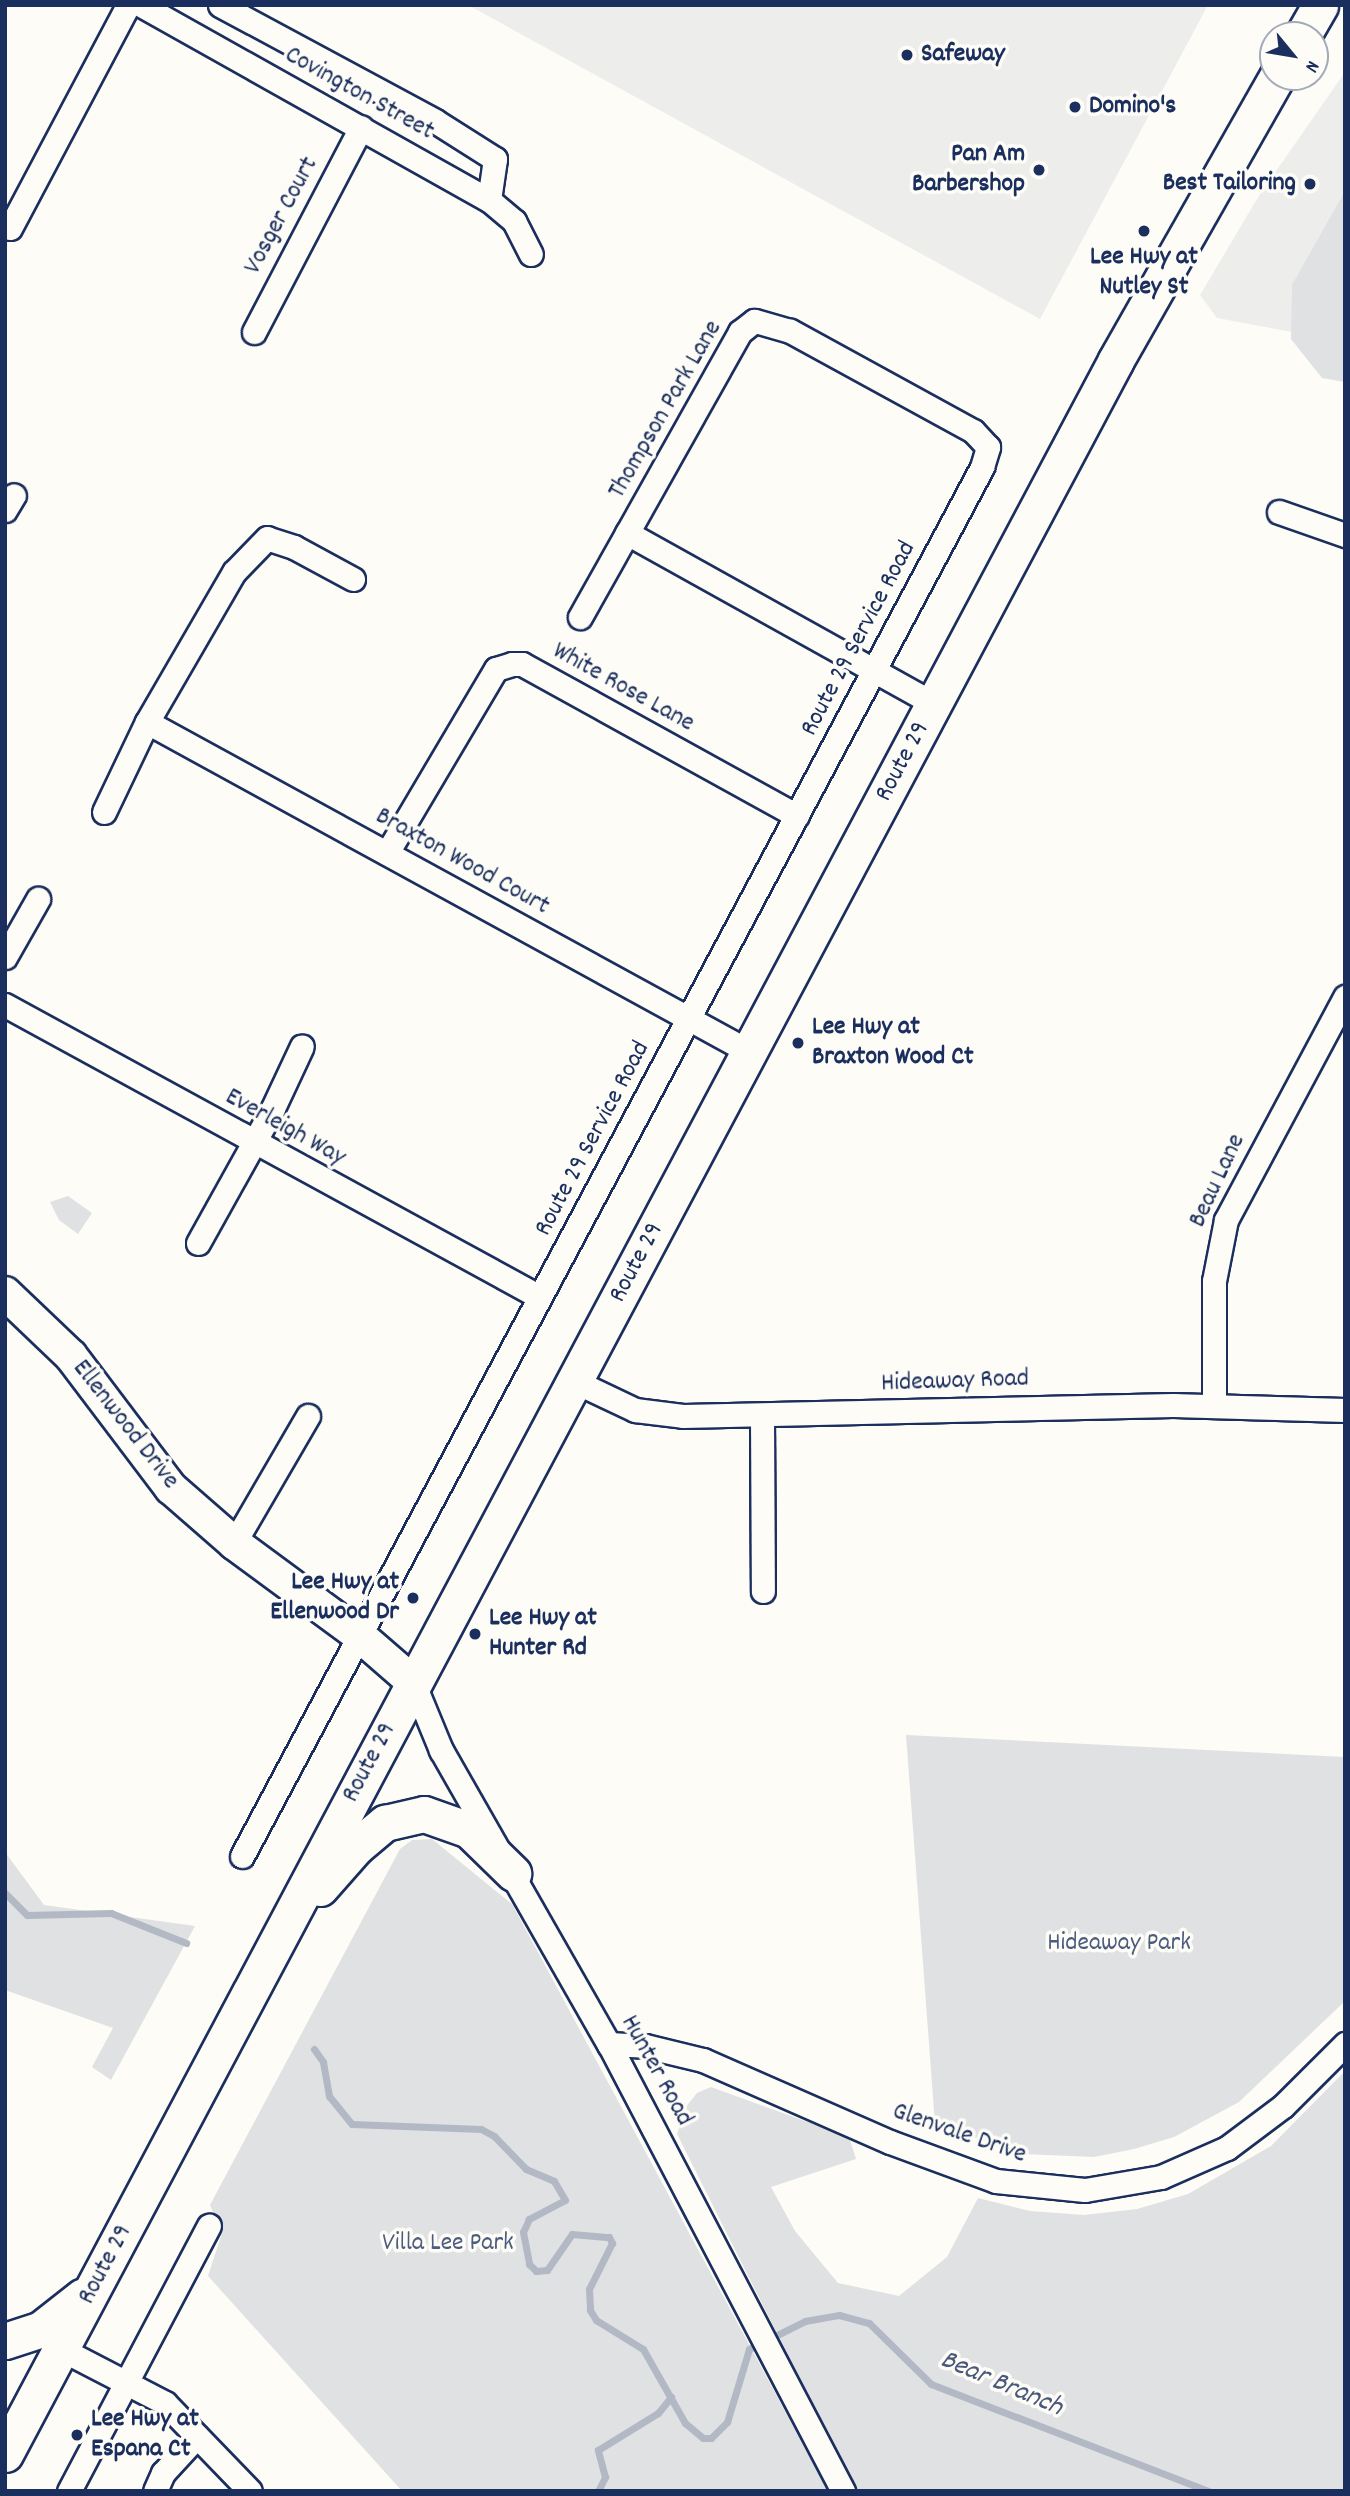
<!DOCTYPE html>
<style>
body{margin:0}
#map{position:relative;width:1350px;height:2496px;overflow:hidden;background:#fdfcf7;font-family:Dekko,sans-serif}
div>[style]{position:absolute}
.built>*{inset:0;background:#edeeec}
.green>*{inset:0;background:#e0e1e3}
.stream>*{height:7px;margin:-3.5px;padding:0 3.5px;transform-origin:3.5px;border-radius:3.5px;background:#b3b8c5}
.roads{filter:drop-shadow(2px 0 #1b2f5e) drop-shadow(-2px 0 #1b2f5e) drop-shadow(0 2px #1b2f5e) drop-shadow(0 -2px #1b2f5e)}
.street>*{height:23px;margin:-11.5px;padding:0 11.5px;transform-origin:11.5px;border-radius:11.5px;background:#fdfcf7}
.secondary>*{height:32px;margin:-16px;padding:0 16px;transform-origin:16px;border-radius:16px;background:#fdfcf7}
.primary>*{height:35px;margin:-17.5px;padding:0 17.5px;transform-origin:17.5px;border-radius:17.5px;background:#fdfcf7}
.dots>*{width:19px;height:19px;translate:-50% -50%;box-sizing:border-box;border:4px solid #fdfcf7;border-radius:50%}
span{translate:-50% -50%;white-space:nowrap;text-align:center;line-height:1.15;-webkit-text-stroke:7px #fdfcf7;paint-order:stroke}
.poi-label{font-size:26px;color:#1b2f5e;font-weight:700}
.left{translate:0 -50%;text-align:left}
.right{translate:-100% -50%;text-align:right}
.street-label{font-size:26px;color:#1b2f5e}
.park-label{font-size:26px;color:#4c5c7f}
.water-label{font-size:28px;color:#49587d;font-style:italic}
.frame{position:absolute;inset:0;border:7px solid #1b2f5e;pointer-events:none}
.north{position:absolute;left:1259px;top:21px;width:70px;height:70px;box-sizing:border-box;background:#fdfcf7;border:2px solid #a3aaba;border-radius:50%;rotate:120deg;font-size:19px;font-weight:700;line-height:28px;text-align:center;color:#1b2f5e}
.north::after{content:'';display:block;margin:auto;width:24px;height:32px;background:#1b2f5e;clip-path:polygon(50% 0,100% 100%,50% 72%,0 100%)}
</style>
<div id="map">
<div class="built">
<div style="clip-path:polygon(468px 5px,1208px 5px,1040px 319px)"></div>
<div style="clip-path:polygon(1345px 72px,1345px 240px,1292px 332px,1217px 318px,1200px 295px,1260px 194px)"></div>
</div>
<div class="green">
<div style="clip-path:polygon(1345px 191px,1345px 382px,1322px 378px,1291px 339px,1292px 285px)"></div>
<div style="clip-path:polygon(68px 1196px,92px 1213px,78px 1234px,59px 1220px,50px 1202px)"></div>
<div style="clip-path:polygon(906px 1735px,1345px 1757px,1345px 2001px,1239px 2102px,1174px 2137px,1134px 2149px,1094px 2157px,1023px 2154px,935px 2124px)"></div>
<div style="clip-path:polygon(432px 1839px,512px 1904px,828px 2491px,402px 2491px,208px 2276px,222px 2233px,210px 2205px,400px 1849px,412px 1840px)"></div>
<div style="clip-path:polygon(5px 1852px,44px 1905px,195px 1926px,111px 2080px,92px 2067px,113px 2028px,5px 1990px)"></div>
<div style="clip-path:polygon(1345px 2071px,1345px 2491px,856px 2491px,677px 2134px,685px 2108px,697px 2093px,711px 2087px,849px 2137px,856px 2159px,771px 2187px,795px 2231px,838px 2283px,899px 2296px,947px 2257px,978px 2198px,1030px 2211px,1084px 2215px,1137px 2209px,1188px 2194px,1271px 2146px)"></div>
</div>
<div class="stream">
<div style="left:5px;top:1893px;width:31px;rotate:45deg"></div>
<div style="left:27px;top:1915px;width:84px;rotate:-1.4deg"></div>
<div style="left:111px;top:1913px;width:81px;rotate:21.8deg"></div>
<div style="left:314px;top:2049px;width:16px;rotate:55deg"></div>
<div style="left:323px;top:2062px;width:35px;rotate:80deg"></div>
<div style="left:329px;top:2096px;width:36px;rotate:51deg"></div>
<div style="left:352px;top:2124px;width:129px;rotate:2.2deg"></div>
<div style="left:481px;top:2129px;width:15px;rotate:28deg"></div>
<div style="left:494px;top:2136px;width:46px;rotate:45.9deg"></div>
<div style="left:526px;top:2169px;width:30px;rotate:23deg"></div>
<div style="left:554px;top:2181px;width:22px;rotate:60deg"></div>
<div style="left:565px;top:2200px;width:41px;rotate:152.2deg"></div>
<div style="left:529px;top:2219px;width:14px;rotate:115deg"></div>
<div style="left:523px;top:2232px;width:33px;rotate:79deg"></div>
<div style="left:529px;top:2264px;width:10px;rotate:45deg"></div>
<div style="left:536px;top:2271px;width:11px;rotate:-5deg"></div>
<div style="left:547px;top:2270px;width:44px;rotate:-55.2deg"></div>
<div style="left:572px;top:2234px;width:37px;rotate:5deg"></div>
<div style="left:609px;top:2237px;width:7px;rotate:63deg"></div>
<div style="left:612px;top:2243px;width:51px;rotate:116.6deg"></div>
<div style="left:589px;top:2289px;width:21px;rotate:87deg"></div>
<div style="left:590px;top:2310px;width:12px;rotate:59deg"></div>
<div style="left:596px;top:2320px;width:55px;rotate:31.7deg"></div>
<div style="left:643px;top:2349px;width:85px;rotate:60.4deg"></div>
<div style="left:685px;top:2423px;width:23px;rotate:40deg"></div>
<div style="left:703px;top:2438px;width:8px"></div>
<div style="left:711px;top:2438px;width:23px;rotate:-45deg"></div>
<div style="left:727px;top:2422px;width:76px;rotate:-73.2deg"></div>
<div style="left:749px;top:2349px;width:63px;rotate:-26.6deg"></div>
<div style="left:805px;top:2321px;width:35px;rotate:-10deg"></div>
<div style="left:839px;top:2315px;width:31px;rotate:15deg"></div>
<div style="left:869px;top:2323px;width:87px;rotate:44.5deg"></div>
<div style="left:931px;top:2384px;width:298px;rotate:21.1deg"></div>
<div style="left:598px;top:2491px;width:16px;rotate:-63deg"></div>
<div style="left:605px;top:2477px;width:28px;rotate:-105deg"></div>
<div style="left:598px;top:2450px;width:70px;rotate:-31.7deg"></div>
<div style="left:658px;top:2413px;width:21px;rotate:-51deg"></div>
</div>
<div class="roads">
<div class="street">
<div style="left:141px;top:5px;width:399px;rotate:29.3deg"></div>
<div style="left:489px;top:200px;width:33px;rotate:40deg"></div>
<div style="left:514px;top:221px;width:37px;rotate:63deg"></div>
<div style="left:220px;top:5px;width:244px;rotate:28.3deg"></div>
<div style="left:435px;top:121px;width:71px;rotate:32.3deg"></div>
<div style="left:495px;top:159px;width:41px;rotate:98.3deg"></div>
<div style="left:10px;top:228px;width:252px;rotate:-62.1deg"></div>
<div style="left:254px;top:332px;width:231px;rotate:-62.4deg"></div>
<div style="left:5px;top:510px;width:17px;rotate:-59deg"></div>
<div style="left:1279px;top:512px;width:70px;rotate:19.2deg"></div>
<div style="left:627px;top:533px;width:351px;rotate:29.1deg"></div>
<div style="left:353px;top:579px;width:67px;rotate:-151.5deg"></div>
<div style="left:294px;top:547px;width:28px;rotate:-162deg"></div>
<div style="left:267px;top:538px;width:47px;rotate:134.1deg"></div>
<div style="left:234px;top:572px;width:173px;rotate:120.1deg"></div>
<div style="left:147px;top:722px;width:685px;rotate:28.7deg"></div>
<div style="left:104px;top:812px;width:100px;rotate:-64.5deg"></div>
<div style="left:387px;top:853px;width:214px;rotate:-59.4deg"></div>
<div style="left:496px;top:669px;width:17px;rotate:-17deg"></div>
<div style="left:512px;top:664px;width:10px"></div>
<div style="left:522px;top:664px;width:314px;rotate:28.9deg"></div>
<div style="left:5px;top:957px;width:67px;rotate:-60.4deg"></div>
<div style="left:5px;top:1005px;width:609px;rotate:28.63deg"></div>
<div style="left:198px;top:1243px;width:154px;rotate:-60.9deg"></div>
<div style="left:273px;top:1108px;width:68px;rotate:-64.9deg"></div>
<div style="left:574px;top:1381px;width:68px;rotate:25.4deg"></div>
<div style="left:635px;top:1410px;width:48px;rotate:7.1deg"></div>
<div style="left:683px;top:1416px;width:490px;rotate:-1.3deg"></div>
<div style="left:1173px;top:1405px;width:172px;rotate:1.7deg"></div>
<div style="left:1214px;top:1406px;width:125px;rotate:-90deg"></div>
<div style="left:1214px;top:1281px;width:62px;rotate:-78.9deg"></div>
<div style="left:1226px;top:1220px;width:253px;rotate:-61.9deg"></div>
<div style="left:762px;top:1416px;width:175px;rotate:89.7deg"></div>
<div style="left:234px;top:1543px;width:147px;rotate:-59.8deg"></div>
<div style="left:413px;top:1682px;width:74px;rotate:67.6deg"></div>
<div style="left:441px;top:1750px;width:339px;rotate:60.3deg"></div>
<div style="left:609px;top:2044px;width:505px;rotate:62.37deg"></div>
<div style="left:242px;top:1856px;width:1574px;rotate:-61.95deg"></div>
<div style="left:982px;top:467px;width:21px;rotate:-73deg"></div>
<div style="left:988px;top:447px;width:22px;rotate:-133deg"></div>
<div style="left:973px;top:431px;width:209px;rotate:-151.3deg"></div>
<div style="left:790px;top:331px;width:37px;rotate:-164deg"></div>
<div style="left:754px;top:321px;width:18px;rotate:142deg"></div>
<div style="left:740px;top:332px;width:327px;rotate:119.3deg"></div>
<div style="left:609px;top:2044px;width:36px;rotate:3deg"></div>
<div style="left:645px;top:2046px;width:60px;rotate:13.6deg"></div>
<div style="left:703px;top:2060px;width:204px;rotate:23.7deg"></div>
<div style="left:890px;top:2142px;width:113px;rotate:20.2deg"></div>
<div style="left:996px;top:2181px;width:89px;rotate:5.8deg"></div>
<div style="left:1085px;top:2190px;width:77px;rotate:-9.7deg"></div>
<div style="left:1161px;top:2177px;width:72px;rotate:-23.7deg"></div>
<div style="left:1227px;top:2148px;width:70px;rotate:-36.9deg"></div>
<div style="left:1283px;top:2106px;width:88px;rotate:-45deg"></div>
<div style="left:61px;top:2349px;width:117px;rotate:27.4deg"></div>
<div style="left:165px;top:2403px;width:122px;rotate:46deg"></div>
<div style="left:69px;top:2491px;width:300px;rotate:-62.2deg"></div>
<div style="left:155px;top:2491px;width:20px;rotate:-66deg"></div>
<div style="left:163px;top:2473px;width:50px;rotate:-47.4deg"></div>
</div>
<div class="secondary">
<div style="left:5px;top:1293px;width:91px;rotate:43.7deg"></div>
<div style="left:71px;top:1356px;width:166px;rotate:52.9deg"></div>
<div style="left:171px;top:1488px;width:84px;rotate:41.1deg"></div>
<div style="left:234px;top:1543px;width:157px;rotate:36.4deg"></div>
<div style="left:360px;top:1636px;width:70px;rotate:41deg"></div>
</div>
<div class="primary">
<div style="left:1303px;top:35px;width:34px;rotate:-60deg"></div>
<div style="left:320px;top:1888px;width:55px;rotate:-48.7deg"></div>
<div style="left:356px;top:1847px;width:38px;rotate:-40deg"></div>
<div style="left:385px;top:1823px;width:40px;rotate:-13deg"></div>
<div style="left:424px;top:1814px;width:48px;rotate:19.6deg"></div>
<div style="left:469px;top:1830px;width:62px;rotate:44.3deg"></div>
<div style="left:5px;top:2341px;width:38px;rotate:-18deg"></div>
<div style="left:41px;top:2329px;width:53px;rotate:-38.2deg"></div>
<div style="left:5px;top:2454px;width:2370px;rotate:-62.05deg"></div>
<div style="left:1116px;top:360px;width:326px;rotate:-60.4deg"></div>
</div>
</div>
<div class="dots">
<div style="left:907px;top:55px;background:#1b2f5e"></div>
<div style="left:1075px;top:107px;background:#1b2f5e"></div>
<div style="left:1039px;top:170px;background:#1b2f5e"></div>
<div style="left:1310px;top:184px;background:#1b2f5e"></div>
<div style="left:1144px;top:231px;background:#1b2f5e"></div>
<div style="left:798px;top:1043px;background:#1b2f5e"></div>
<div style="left:413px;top:1598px;background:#1b2f5e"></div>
<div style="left:475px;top:1634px;background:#1b2f5e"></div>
<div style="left:77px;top:2435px;background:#1b2f5e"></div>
</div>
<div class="poi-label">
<span class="left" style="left:921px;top:55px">Safeway</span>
<span class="left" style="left:1089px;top:107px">Domino's</span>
<span class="right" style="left:1025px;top:170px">Pan Am<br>Barbershop</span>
<span class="right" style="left:1296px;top:184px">Best Tailoring</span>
<span style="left:1144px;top:273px">Lee Hwy at<br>Nutley St</span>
<span class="left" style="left:812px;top:1043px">Lee Hwy at<br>Braxton Wood Ct</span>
<span class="right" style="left:399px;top:1598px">Lee Hwy at<br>Ellenwood Dr</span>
<span class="left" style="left:489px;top:1634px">Lee Hwy at<br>Hunter Rd</span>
<span class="left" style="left:91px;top:2435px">Lee Hwy at<br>Espana Ct</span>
</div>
<div class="street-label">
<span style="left:359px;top:94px;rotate:29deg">Covington Street</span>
<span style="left:282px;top:216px;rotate:-62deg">Vosger Court</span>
<span style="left:666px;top:410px;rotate:-60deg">Thompson Park Lane</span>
<span style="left:859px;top:639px;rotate:-62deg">Route 29 Service Road</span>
<span style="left:623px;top:688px;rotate:29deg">White Rose Lane</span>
<span style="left:903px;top:762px;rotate:-62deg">Route 29</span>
<span style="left:462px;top:862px;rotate:29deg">Braxton Wood Court</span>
<span style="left:285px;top:1128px;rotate:29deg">Everleigh Way</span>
<span style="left:593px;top:1139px;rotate:-62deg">Route 29 Service Road</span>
<span style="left:1218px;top:1181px;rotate:-65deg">Beau Lane</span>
<span style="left:637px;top:1263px;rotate:-62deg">Route 29</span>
<span style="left:955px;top:1382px;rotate:-2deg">Hideaway Road</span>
<span style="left:125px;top:1425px;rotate:52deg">Ellenwood Drive</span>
<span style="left:370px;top:1763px;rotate:-62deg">Route 29</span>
<span style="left:656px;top:2071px;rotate:61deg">Hunter Road</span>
<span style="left:959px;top:2134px;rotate:19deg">Glenvale Drive</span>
<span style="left:106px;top:2265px;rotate:-62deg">Route 29</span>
</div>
<div class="park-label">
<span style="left:1119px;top:1944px">Hideaway Park</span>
<span style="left:448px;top:2244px">Villa Lee Park</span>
</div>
<div class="water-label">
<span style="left:1001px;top:2385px;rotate:23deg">Bear Branch</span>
</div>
<div class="frame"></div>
<div class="north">N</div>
</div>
